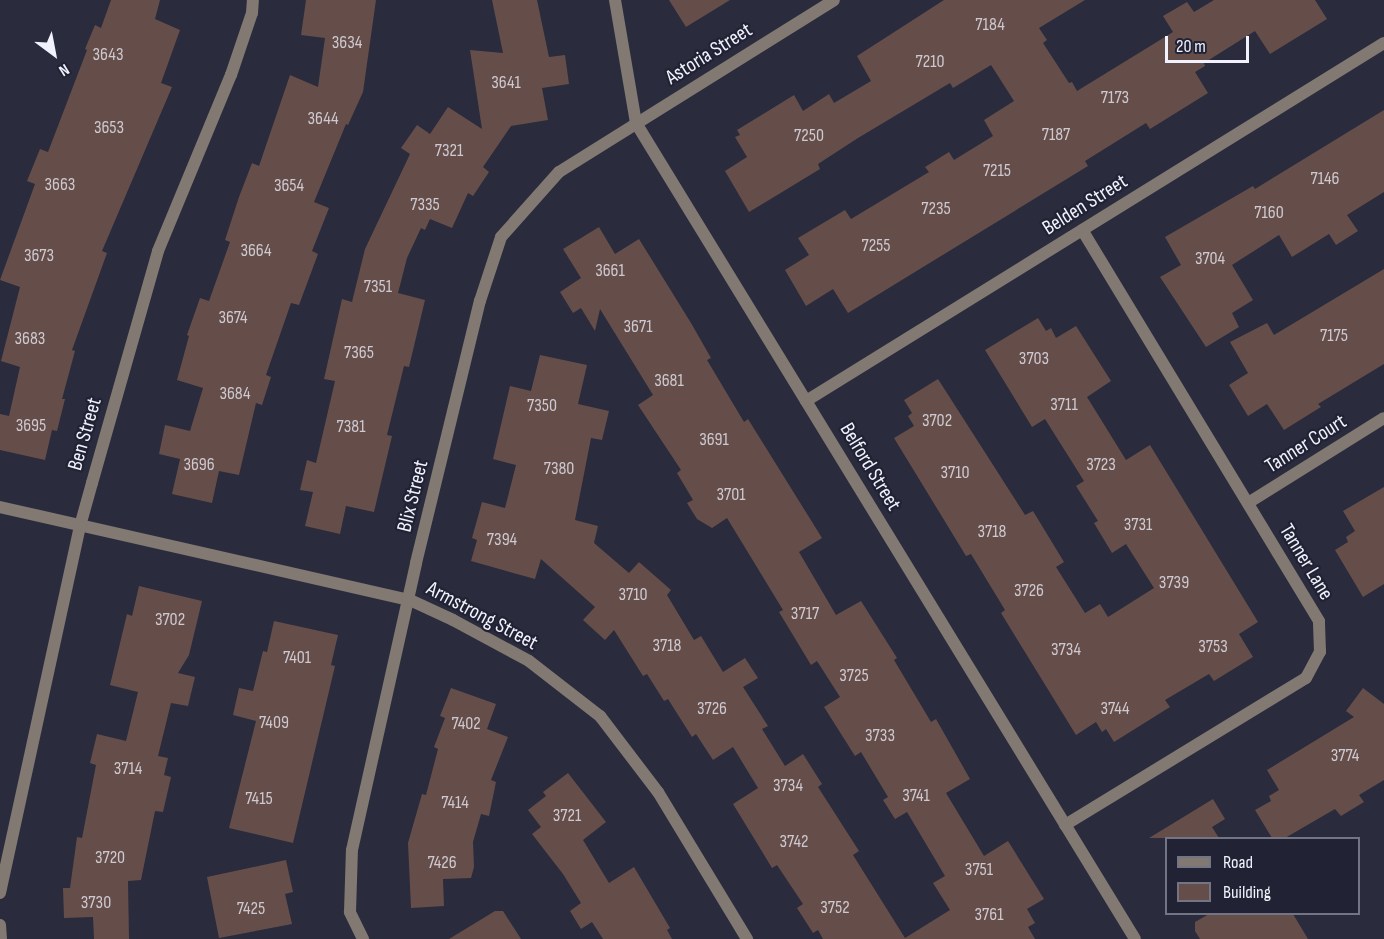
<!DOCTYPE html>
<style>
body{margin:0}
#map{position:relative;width:1384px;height:939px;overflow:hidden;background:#2a2b3d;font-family:"Sofia Sans Condensed",sans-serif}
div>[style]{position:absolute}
.building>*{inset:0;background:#654e49}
.street>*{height:12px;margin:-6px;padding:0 6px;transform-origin:6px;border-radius:6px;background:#817972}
span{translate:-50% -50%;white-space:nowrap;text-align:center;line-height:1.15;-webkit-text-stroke:4.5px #212233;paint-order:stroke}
.number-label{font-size:18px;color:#cec9d1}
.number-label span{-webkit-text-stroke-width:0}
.street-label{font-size:21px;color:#f1f2fe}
.legend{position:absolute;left:1165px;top:837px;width:195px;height:78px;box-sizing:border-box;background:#212233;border:2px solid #747584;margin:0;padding:8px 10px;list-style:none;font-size:18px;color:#f1f2fe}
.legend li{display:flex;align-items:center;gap:12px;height:30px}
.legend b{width:30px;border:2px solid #747584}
.north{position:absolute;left:24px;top:24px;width:60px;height:60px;-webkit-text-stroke:4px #212233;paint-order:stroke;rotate:148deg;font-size:16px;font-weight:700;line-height:24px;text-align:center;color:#f1f2fe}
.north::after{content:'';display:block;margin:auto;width:21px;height:27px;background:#f1f2fe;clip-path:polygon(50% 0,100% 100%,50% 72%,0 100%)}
.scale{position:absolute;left:1165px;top:36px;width:84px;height:27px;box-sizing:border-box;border:3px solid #f1f2fe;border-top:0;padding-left:8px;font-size:18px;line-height:21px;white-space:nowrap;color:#f1f2fe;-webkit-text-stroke:4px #212233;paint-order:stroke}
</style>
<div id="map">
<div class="building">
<div style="clip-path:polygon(111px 0,160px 0,155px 19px,180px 30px,161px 83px,172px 87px,102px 251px,107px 253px,72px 350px,75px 351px,62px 399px,65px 399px,57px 431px,52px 430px,45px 460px,0 450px,0 414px,9px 416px,20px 367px,1px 361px,20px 287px,0 280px,35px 184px,27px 181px,40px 149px,48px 152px,87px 50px,85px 49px,95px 25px,101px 28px)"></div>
<div style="clip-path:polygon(306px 0,376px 0,363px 92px,348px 125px,346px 124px,314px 202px,329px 208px,312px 251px,318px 254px,299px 305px,291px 303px,266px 375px,271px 377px,262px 405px,256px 403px,239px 475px,219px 471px,212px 503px,172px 494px,180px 459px,159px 454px,165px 425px,190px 431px,203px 388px,177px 380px,189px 336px,187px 335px,200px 298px,209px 301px,230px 242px,225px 240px,239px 197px,252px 163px,259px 166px,290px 75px,318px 87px,325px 38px,301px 35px)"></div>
<div style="clip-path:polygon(492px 0,537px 0,549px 57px,565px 55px,569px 84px,542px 88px,548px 120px,511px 126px,483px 167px,489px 172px,473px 196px,468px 193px,452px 228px,430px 219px,425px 230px,421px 228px,407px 258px,398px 293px,425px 300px,409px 367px,404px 366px,387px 435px,392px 436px,374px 512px,346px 506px,340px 534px,305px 526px,313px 492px,300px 490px,307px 460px,316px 463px,335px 381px,324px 379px,342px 299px,352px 302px,365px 249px,410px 154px,401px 148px,417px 125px,430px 134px,448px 107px,482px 129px,470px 50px,503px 53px)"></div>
<div style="clip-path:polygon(669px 0,730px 0,686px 27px)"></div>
<div style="clip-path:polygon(944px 0,1085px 0,1039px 28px,1047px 40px,1043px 43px,1069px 83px,1072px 82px,1077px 91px,1173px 32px,1163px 16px,1187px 2px,1194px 12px,1214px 0,1315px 0,1327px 19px,1270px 54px,1255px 31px,1204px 63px,1205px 66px,1195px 72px,1208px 93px,1150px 129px,1146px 123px,1085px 161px,1088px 166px,848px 313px,833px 289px,806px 306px,785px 270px,809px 255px,798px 238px,845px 210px,851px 219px,929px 172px,925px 167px,949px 152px,954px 160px,993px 136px,984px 120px,1014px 101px,991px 65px,953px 88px,950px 83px,858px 138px,818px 164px,820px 169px,749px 212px,725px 171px,747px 157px,735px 137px,740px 135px,737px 130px,794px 95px,803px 111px,829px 94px,834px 103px,871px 81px,857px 56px)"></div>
<div style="clip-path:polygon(1384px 110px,1384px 192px,1347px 215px,1358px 231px,1336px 245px,1329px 234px,1292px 257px,1279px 235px,1232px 265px,1253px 300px,1232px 313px,1239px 327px,1206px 347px,1160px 277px,1181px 265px,1165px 237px,1253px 186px,1255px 189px)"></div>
<div style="clip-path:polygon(599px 227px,615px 254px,639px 239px,691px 323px,711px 358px,707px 360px,744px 422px,748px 419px,822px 538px,799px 552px,836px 615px,861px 601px,897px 658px,894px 660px,931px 722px,936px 719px,970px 779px,946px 793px,984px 856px,1008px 841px,1044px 899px,1027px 909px,1035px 923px,1028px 927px,1035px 939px,823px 939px,818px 930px,813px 933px,797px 908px,803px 904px,777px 865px,772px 868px,733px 804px,758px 788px,733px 747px,713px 760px,696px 734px,692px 737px,668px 699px,664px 701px,647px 674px,643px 676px,614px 630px,605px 640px,583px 620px,595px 607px,541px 559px,535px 579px,471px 561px,477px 540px,472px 538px,482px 502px,505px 508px,516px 465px,493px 459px,510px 386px,531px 391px,540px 355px,587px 365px,578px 404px,609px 411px,602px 440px,591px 438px,575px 520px,598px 526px,594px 543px,629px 573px,639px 562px,671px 590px,667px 595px,694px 640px,701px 636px,723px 672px,745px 658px,758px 678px,743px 687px,768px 726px,762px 729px,785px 766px,803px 754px,822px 784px,818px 787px,859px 851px,853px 855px,905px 938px,950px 910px,933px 883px,945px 876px,907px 812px,895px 819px,883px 800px,888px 797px,861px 752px,855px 756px,824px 707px,840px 697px,817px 661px,811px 665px,779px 612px,783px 610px,727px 518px,712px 528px,697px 519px,687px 503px,693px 500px,677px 473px,681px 470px,638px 405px,653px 395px,600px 309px,595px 331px,581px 308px,573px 313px,560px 292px,581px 278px,563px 249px)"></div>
<div style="clip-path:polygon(1384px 269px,1384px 364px,1318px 404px,1321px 407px,1284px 430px,1267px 404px,1248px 416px,1229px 385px,1248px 373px,1230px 342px,1267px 323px,1274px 335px)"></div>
<div style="clip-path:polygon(1038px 318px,1046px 331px,1051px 328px,1056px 338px,1076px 326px,1111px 381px,1087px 397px,1126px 460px,1150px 445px,1258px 622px,1239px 634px,1253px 657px,1214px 681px,1209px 674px,1165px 700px,1170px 707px,1114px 742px,1106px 729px,1102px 732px,1096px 722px,1076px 735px,1001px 613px,1005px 610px,971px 554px,966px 556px,894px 438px,914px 426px,908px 416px,912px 413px,904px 400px,938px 379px,1025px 515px,1033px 511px,1064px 562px,1056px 567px,1085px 613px,1100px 604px,1108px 617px,1154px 588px,1126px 544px,1112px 553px,1094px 523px,1098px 521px,1076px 486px,1084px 481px,1045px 419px,1032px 427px,985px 350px)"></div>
<div style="clip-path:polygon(1384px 487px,1384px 584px,1363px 597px,1335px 550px,1348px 542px,1346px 537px,1355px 531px,1343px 511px)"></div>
<div style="clip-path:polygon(139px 586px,202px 601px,189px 655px,178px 673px,195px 677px,188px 706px,171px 703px,158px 756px,168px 758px,164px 775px,171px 777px,163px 812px,155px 811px,141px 880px,128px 881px,129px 939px,94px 939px,93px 917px,64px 918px,63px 888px,70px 888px,77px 837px,82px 838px,96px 765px,90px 763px,97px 734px,126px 741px,138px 692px,110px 685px,127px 614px,132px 616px)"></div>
<div style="clip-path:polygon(274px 621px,338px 635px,331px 665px,335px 666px,293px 843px,229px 828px,256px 721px,233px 715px,239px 688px,253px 691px,263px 651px,267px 652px)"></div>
<div style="clip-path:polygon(451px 688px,496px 704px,487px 729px,508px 737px,491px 780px,496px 782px,489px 816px,481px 814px,473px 842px,474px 867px,471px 878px,443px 879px,444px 906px,411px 908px,408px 843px,422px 794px,426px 795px,438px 749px,434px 747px,445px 718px,440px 716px)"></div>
<div style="clip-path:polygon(1363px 688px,1384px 704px,1384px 780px,1359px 795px,1364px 802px,1341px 816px,1335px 809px,1285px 838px,1272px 838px,1255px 810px,1271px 801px,1269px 796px,1279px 790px,1267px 770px,1354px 717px,1346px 711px)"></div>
<div style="clip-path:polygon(568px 773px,606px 822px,583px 840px,609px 883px,634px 867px,670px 928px,667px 930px,672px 939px,603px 939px,592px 922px,581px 929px,570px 911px,581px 903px,563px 874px,532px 834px,541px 827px,528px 810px,546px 796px,543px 792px)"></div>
<div style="clip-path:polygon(1213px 799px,1225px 819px,1212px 827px,1219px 838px,1149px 838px)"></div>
<div style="clip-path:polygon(286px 860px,293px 892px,285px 894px,292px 924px,219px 938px,207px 877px)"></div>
<div style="clip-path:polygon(495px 911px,503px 911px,521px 939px,449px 939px)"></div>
<div style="clip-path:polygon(1209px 914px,1293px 914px,1308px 939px,1200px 939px,1195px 931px,1195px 922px)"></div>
</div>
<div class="street">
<div style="left:615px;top:0;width:125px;rotate:80.3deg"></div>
<div style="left:636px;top:123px;width:956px;rotate:58.55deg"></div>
<div style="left:806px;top:401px;width:680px;rotate:-31.77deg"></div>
<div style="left:1248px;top:503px;width:160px;rotate:-32deg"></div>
<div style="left:0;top:507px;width:420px;rotate:12.8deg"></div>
<div style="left:410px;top:600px;width:47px;rotate:24.9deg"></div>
<div style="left:453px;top:620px;width:86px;rotate:28.3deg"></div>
<div style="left:529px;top:661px;width:90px;rotate:37.8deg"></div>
<div style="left:600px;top:716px;width:96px;rotate:52.7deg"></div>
<div style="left:658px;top:792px;width:172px;rotate:58.8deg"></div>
<div style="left:1065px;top:825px;width:282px;rotate:-31.4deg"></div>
<div style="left:1306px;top:678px;width:30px;rotate:-62deg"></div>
<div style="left:1320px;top:652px;width:31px;rotate:-92deg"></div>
<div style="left:1319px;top:621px;width:457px;rotate:-121.2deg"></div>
<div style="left:0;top:893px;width:376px;rotate:-77.7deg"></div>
<div style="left:80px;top:526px;width:45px;rotate:-74.4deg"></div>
<div style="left:92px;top:483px;width:241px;rotate:-74.1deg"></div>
<div style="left:158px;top:251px;width:191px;rotate:-67.5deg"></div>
<div style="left:231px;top:75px;width:65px;rotate:-71.3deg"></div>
<div style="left:252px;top:13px;width:13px;rotate:-86deg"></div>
<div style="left:0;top:925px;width:14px;rotate:86deg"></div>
<div style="left:363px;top:939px;width:30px;rotate:-116deg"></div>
<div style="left:350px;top:912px;width:62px;rotate:-88.2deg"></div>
<div style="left:352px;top:850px;width:294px;rotate:-77.4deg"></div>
<div style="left:416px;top:563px;width:270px;rotate:-76.3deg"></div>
<div style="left:480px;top:301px;width:67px;rotate:-71.8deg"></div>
<div style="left:501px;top:237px;width:87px;rotate:-48.3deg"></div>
<div style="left:559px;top:172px;width:324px;rotate:-32deg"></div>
</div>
<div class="number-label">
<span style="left:990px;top:25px">7184</span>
<span style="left:347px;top:43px">3634</span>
<span style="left:108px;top:55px">3643</span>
<span style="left:930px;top:62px">7210</span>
<span style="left:506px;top:83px">3641</span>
<span style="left:1115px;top:98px">7173</span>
<span style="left:323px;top:119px">3644</span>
<span style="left:109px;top:128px">3653</span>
<span style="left:1056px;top:135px">7187</span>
<span style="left:809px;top:136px">7250</span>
<span style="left:449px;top:151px">7321</span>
<span style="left:997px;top:171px">7215</span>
<span style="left:1325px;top:179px">7146</span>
<span style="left:60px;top:185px">3663</span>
<span style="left:289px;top:186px">3654</span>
<span style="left:425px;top:205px">7335</span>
<span style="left:936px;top:209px">7235</span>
<span style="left:1269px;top:213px">7160</span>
<span style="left:876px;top:246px">7255</span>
<span style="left:256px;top:251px">3664</span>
<span style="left:39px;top:256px">3673</span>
<span style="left:1210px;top:259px">3704</span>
<span style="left:610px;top:271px">3661</span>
<span style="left:378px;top:287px">7351</span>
<span style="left:233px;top:318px">3674</span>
<span style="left:638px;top:327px">3671</span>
<span style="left:1334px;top:336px">7175</span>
<span style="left:30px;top:339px">3683</span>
<span style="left:359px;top:353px">7365</span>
<span style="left:1034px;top:359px">3703</span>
<span style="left:669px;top:381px">3681</span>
<span style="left:235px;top:394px">3684</span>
<span style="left:1064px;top:405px">3711</span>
<span style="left:542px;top:406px">7350</span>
<span style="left:937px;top:421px">3702</span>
<span style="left:31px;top:426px">3695</span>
<span style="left:351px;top:427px">7381</span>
<span style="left:714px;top:440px">3691</span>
<span style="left:199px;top:465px">3696</span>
<span style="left:1101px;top:465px">3723</span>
<span style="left:559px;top:469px">7380</span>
<span style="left:955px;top:473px">3710</span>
<span style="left:731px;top:495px">3701</span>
<span style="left:1138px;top:525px">3731</span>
<span style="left:992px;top:532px">3718</span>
<span style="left:502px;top:540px">7394</span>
<span style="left:1174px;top:583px">3739</span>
<span style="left:1029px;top:591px">3726</span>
<span style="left:633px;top:595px">3710</span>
<span style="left:805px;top:614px">3717</span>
<span style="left:170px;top:620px">3702</span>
<span style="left:667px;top:646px">3718</span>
<span style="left:1213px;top:647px">3753</span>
<span style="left:1066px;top:650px">3734</span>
<span style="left:297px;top:658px">7401</span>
<span style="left:854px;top:676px">3725</span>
<span style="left:712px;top:709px">3726</span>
<span style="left:1115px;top:709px">3744</span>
<span style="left:274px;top:723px">7409</span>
<span style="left:466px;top:724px">7402</span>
<span style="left:880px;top:736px">3733</span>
<span style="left:1345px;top:756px">3774</span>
<span style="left:128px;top:769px">3714</span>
<span style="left:788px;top:786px">3734</span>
<span style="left:916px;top:796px">3741</span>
<span style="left:259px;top:799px">7415</span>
<span style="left:455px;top:803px">7414</span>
<span style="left:567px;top:816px">3721</span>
<span style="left:794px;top:842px">3742</span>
<span style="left:110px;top:858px">3720</span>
<span style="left:442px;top:863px">7426</span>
<span style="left:979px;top:870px">3751</span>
<span style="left:96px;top:903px">3730</span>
<span style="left:835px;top:908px">3752</span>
<span style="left:251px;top:909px">7425</span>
<span style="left:989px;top:915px">3761</span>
</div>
<div class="street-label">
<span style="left:709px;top:54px;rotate:-32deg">Astoria Street</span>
<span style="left:1085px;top:205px;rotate:-32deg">Belden Street</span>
<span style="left:85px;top:434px;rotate:-74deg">Ben Street</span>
<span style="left:1306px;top:444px;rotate:-32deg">Tanner Court</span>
<span style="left:870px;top:467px;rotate:59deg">Belford Street</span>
<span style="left:413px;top:496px;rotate:-76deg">Blix Street</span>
<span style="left:1306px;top:562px;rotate:59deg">Tanner Lane</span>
<span style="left:482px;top:616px;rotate:28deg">Armstrong Street</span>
</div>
<ul class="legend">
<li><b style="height:8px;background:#817972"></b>Road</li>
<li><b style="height:16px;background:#654e49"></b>Building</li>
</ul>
<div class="north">N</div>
<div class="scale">20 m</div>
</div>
